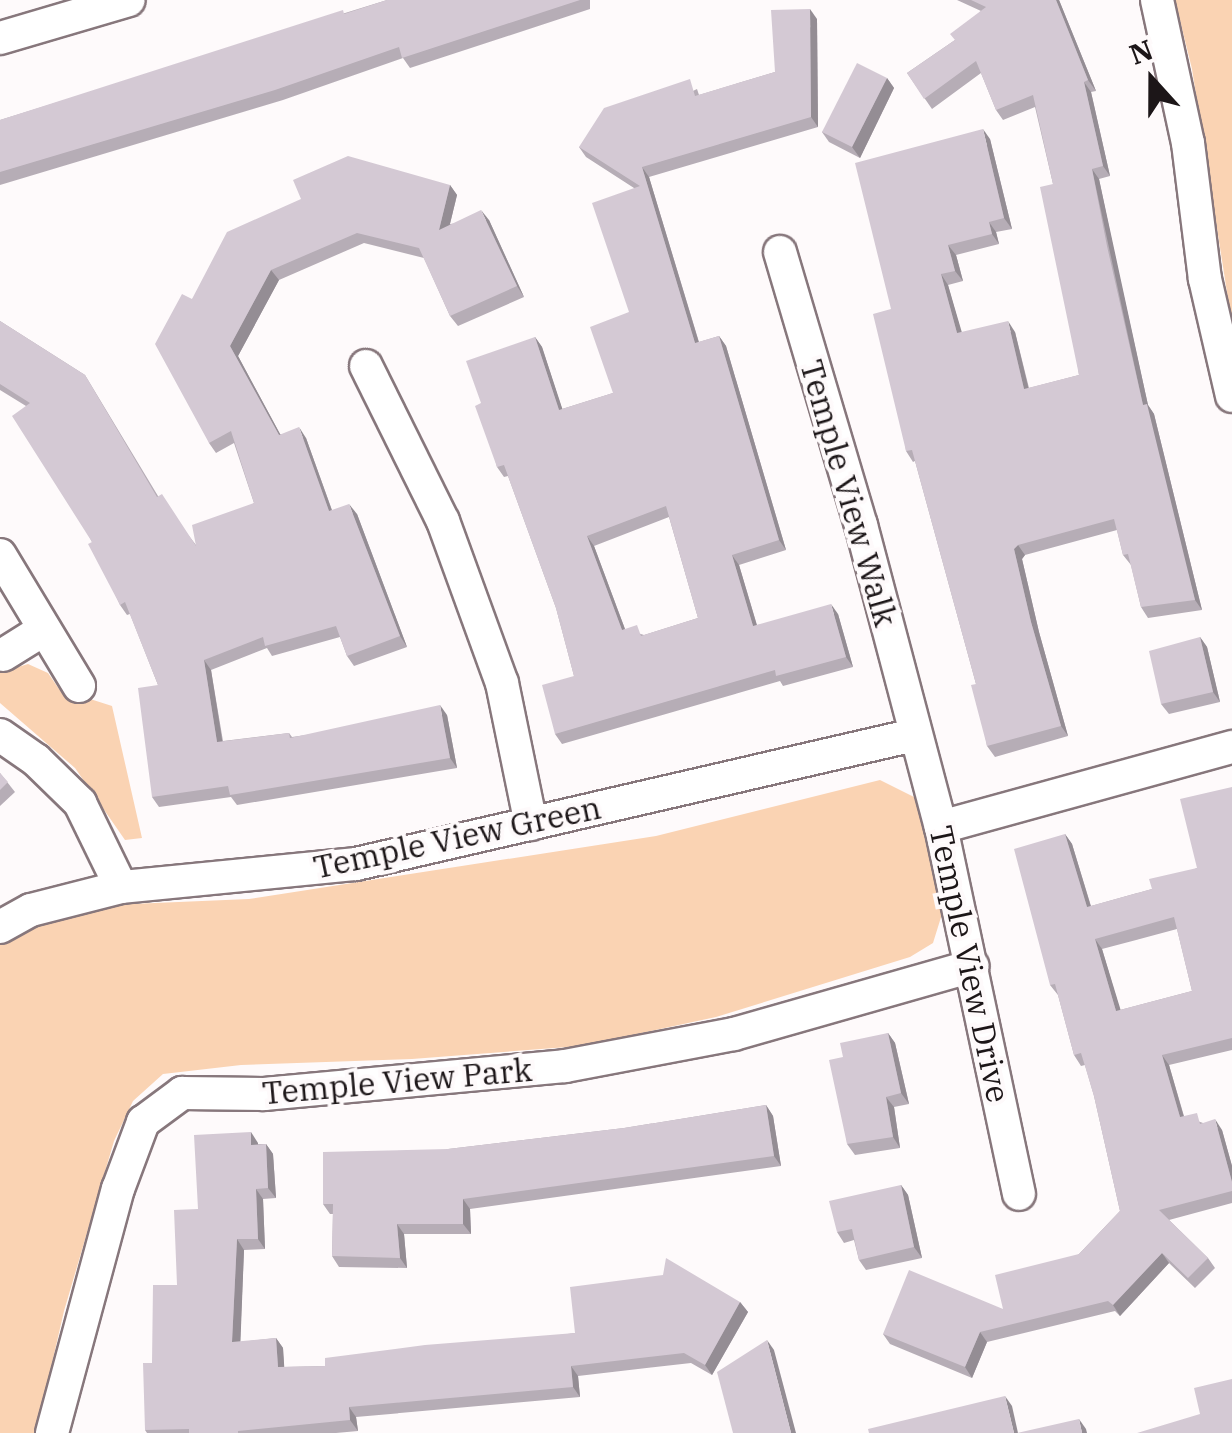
<!DOCTYPE html>
<style>
body{margin:0}
#map{position:relative;width:1232px;height:1433px;overflow:hidden;background:#fefafb;font-family:"IBM Plex Serif",serif}
div>[style]{position:absolute}
.green>*{inset:0;background:#fad3b3}
.roads{filter:drop-shadow(2px 0 #87777c) drop-shadow(-2px 0 #87777c) drop-shadow(0 2px #87777c) drop-shadow(0 -2px #87777c)}
.minor>*{height:32px;margin:-16px;padding:0 16px;transform-origin:16px;border-radius:16px;background:#fff}
.wall>*{inset:0;background:#b6adb6}
.shaded-wall>*{inset:0;background:#948d94}
.building>*{inset:0;background:#d4c9d4}
span{translate:-50% -50%;white-space:nowrap;text-align:center;line-height:1.15;-webkit-text-stroke:8px #fefafb;paint-order:stroke}
.street-label{font-size:32px;color:#1c1618}
.north{position:absolute;left:1102px;top:30px;width:100px;height:100px;-webkit-text-stroke:8px #fefafb;paint-order:stroke;rotate:339deg;font-size:28px;font-weight:700;line-height:40px;text-align:center;color:#1c1618}
.north::after{content:'';display:block;margin:auto;width:35px;height:45px;background:#1c1618;clip-path:polygon(50% 0,100% 100%,50% 72%,0 100%)}
</style>
<div id="map">
<div class="green">
<div style="clip-path:polygon(1175px 0,1232px 0,1232px 324px,1192px 69px)"></div>
<div style="clip-path:polygon(0 664px,5px 671px,28px 664px,48px 673px,59px 689px,112px 706px,142px 838px,125px 840px,75px 768px,0 703px)"></div>
<div style="clip-path:polygon(880px 780px,914px 797px,933px 857px,942px 914px,933px 943px,910px 957px,716px 1017px,581px 1046px,412px 1059px,241px 1065px,163px 1074px,133px 1101px,114px 1141px,64px 1311px,36px 1433px,0 1433px,0 942px,9px 934px,108px 905px,249px 899px,656px 836px)"></div>
</div>
<div class="roads">
<div class="minor">
<div style="left:1157px;top:0;width:146px;rotate:77.8deg"></div>
<div style="left:1188px;top:143px;width:137px;rotate:82.9deg"></div>
<div style="left:1205px;top:279px;width:120px;rotate:77deg"></div>
<div style="left:0;top:38px;width:134px;rotate:-16.4deg"></div>
<div style="left:780px;top:252px;width:285px;rotate:73.5deg"></div>
<div style="left:861px;top:525px;width:312px;rotate:75.2deg"></div>
<div style="left:941px;top:827px;width:375px;rotate:78deg"></div>
<div style="left:366px;top:366px;width:173px;rotate:63.6deg"></div>
<div style="left:443px;top:521px;width:172px;rotate:70deg"></div>
<div style="left:502px;top:683px;width:144px;rotate:78.4deg"></div>
<div style="left:0;top:555px;width:153px;rotate:58.9deg"></div>
<div style="left:3px;top:655px;width:47px;rotate:-32deg"></div>
<div style="left:0;top:735px;width:44px;rotate:34.8deg"></div>
<div style="left:36px;top:760px;width:62px;rotate:44.3deg"></div>
<div style="left:80px;top:803px;width:93px;rotate:64deg"></div>
<div style="left:941px;top:827px;width:302px;rotate:-15.4deg"></div>
<div style="left:0;top:927px;width:35px;rotate:-29deg"></div>
<div style="left:31px;top:910px;width:93px;rotate:-14.3deg"></div>
<div style="left:121px;top:887px;width:236px;rotate:-5.6deg"></div>
<div style="left:356px;top:864px;width:573px;rotate:-13.02deg"></div>
<div style="left:52px;top:1433px;width:253px;rotate:-74.9deg"></div>
<div style="left:118px;top:1189px;width:72px;rotate:-69.5deg"></div>
<div style="left:143px;top:1122px;width:49px;rotate:-36.6deg"></div>
<div style="left:182px;top:1093px;width:82px;rotate:0.7deg"></div>
<div style="left:264px;top:1094px;width:302px;rotate:-5.3deg"></div>
<div style="left:565px;top:1066px;width:172px;rotate:-10.7deg"></div>
<div style="left:734px;top:1034px;width:248px;rotate:-15.9deg"></div>
</div>
</div>
<div class="wall">
<div style="clip-path:polygon(387px 0,590px 0,590px 9px,410px 68px,403px 58px,283px 100px,0 185px,0 120px)"></div>
<div style="clip-path:polygon(957px 0,1059px 0,1096px 91px,1091px 92px,1110px 176px,1099px 179px,1115px 256px,1148px 405px,1154px 414px,1202px 610px,1148px 618px,1141px 607px,1131px 565px,1123px 555px,1117px 530px,1025px 555px,1022px 559px,1039px 632px,1068px 736px,995px 757px,987px 746px,976px 684px,915px 461px,913px 462px,906px 451px,891px 309px,990px 139px,1012px 229px,996px 232px,999px 244px,956px 255px,963px 281px,948px 285px,961px 332px,1015px 332px,1029px 388px,1079px 375px,1053px 184px,1035px 107px,1003px 120px,996px 110px,981px 73px,932px 109px,907px 73px,955px 40px,981px 11px)"></div>
<div style="clip-path:polygon(evenodd,817px 19px,818px 127px,649px 177px,699px 342px,719px 336px,726px 346px,786px 550px,739px 565px,757px 625px,838px 614px,853px 667px,783px 686px,780px 681px,562px 744px,555px 734px,574px 676px,556px 608px,508px 476px,504px 477px,497px 467px,481px 403px,535px 337px,542px 347px,562px 409px,613px 393px,629px 312px,634px 188px,586px 157px,579px 147px,697px 89px,699px 95px,775px 72px,817px 19px,669px 517px,698px 618px,644px 635px,625px 629px,594px 546px,669px 517px)"></div>
<div style="clip-path:polygon(887px 78px,894px 88px,860px 158px,829px 142px,822px 132px)"></div>
<div style="clip-path:polygon(450px 185px,457px 195px,450px 224px,489px 220px,524px 297px,458px 326px,450px 316px,424px 258px,364px 243px,279px 280px,238px 356px,280px 434px,306px 438px,332px 510px,357px 514px,407px 647px,354px 666px,347px 656px,340px 637px,272px 656px,267px 648px,211px 670px,223px 741px,289px 733px,292px 737px,447px 715px,457px 768px,237px 805px,231px 797px,159px 807px,152px 797px,158px 685px,130px 614px,127px 615px,120px 605px,92px 542px,26px 406px,0 390px,0 321px,85px 375px,158px 496px,196px 545px,254px 503px,234px 443px,216px 453px,209px 443px,192px 299px)"></div>
<div style="clip-path:polygon(1200px 637px,1207px 647px,1220px 702px,1169px 714px,1161px 704px)"></div>
<div style="clip-path:polygon(0 773px,15px 792px,0 806px)"></div>
<div style="clip-path:polygon(evenodd,1232px 787px,1232px 1050px,1169px 1065px,1184px 1116px,1222px 1130px,1232px 1166px,1232px 1203px,1169px 1220px,1208px 1258px,1215px 1268px,1195px 1288px,1169px 1263px,1120px 1316px,1115px 1311px,987px 1342px,972px 1378px,890px 1344px,883px 1334px,1003px 1309px,1079px 1254px,1120px 1211px,1094px 1096px,1085px 1065px,1081px 1066px,1074px 1055px,1058px 995px,1050px 985px,1065px 834px,1072px 844px,1091px 906px,1152px 889px,1197px 868px,1232px 787px,1177px 929px,1192px 991px,1120px 1010px,1102px 949px,1177px 929px)"></div>
<div style="clip-path:polygon(888px 1033px,895px 1043px,909px 1104px,894px 1107px,900px 1148px,855px 1155px,847px 1144px,843px 1057px)"></div>
<div style="clip-path:polygon(766px 1105px,773px 1116px,781px 1166px,470px 1209px,471px 1234px,404px 1234px,407px 1268px,339px 1267px,332px 1256px,333px 1214px,330px 1214px,323px 1204px,448px 1149px,624px 1128px)"></div>
<div style="clip-path:polygon(258px 1143px,258px 1144px,266px 1144px,273px 1154px,276px 1198px,263px 1199px,265px 1249px,244px 1250px,240px 1342px,276px 1338px,283px 1348px,284px 1367px,325px 1366px,575px 1333px,740px 1302px,748px 1312px,712px 1375px,691px 1363px,578px 1376px,580px 1397px,356px 1417px,358px 1431px,336px 1433px,147px 1433px,145px 1430px,152px 1363px,177px 1285px,198px 1209px)"></div>
<div style="clip-path:polygon(901px 1185px,908px 1195px,922px 1258px,866px 1270px,859px 1260px,854px 1240px,844px 1243px,837px 1232px)"></div>
</div>
<div class="shaded-wall">
<div style="clip-path:polygon(1056px 0,1059px 0,1096px 91px,1088px 80px)"></div>
<div style="clip-path:polygon(810px 9px,817px 19px,818px 127px,811px 117px)"></div>
<div style="clip-path:polygon(887px 78px,894px 88px,860px 158px,852px 147px)"></div>
<div style="clip-path:polygon(1084px 82px,1091px 92px,1110px 176px,1103px 166px)"></div>
<div style="clip-path:polygon(983px 129px,990px 139px,1012px 229px,1004px 218px)"></div>
<div style="clip-path:polygon(642px 167px,649px 177px,702px 353px,695px 343px)"></div>
<div style="clip-path:polygon(1092px 169px,1099px 179px,1148px 405px,1154px 414px,1202px 610px,1195px 600px,1143px 405px)"></div>
<div style="clip-path:polygon(450px 185px,457px 195px,446px 240px,439px 230px)"></div>
<div style="clip-path:polygon(481px 210px,489px 220px,524px 297px,517px 286px)"></div>
<div style="clip-path:polygon(989px 222px,996px 232px,999px 244px,992px 234px)"></div>
<div style="clip-path:polygon(948px 245px,956px 255px,963px 281px,955px 271px)"></div>
<div style="clip-path:polygon(271px 270px,279px 280px,238px 356px,286px 445px,279px 435px,230px 346px)"></div>
<div style="clip-path:polygon(941px 274px,948px 285px,965px 343px,957px 333px)"></div>
<div style="clip-path:polygon(1008px 321px,1015px 332px,1031px 399px,1024px 389px)"></div>
<div style="clip-path:polygon(719px 336px,726px 346px,786px 550px,779px 540px)"></div>
<div style="clip-path:polygon(535px 337px,542px 347px,566px 420px,559px 410px)"></div>
<div style="clip-path:polygon(299px 427px,306px 438px,336px 522px,329px 511px)"></div>
<div style="clip-path:polygon(349px 504px,357px 514px,407px 647px,400px 636px)"></div>
<div style="clip-path:polygon(587px 536px,594px 546px,629px 640px,622px 630px)"></div>
<div style="clip-path:polygon(1018px 545px,1025px 555px,1022px 559px,1039px 632px,1068px 736px,1061px 726px,1031px 622px,1014px 549px)"></div>
<div style="clip-path:polygon(732px 555px,739px 565px,760px 636px,753px 626px)"></div>
<div style="clip-path:polygon(831px 604px,838px 614px,853px 667px,846px 657px)"></div>
<div style="clip-path:polygon(1200px 637px,1207px 647px,1220px 702px,1213px 692px)"></div>
<div style="clip-path:polygon(204px 660px,211px 670px,224px 752px,217px 742px)"></div>
<div style="clip-path:polygon(440px 705px,447px 715px,457px 768px,450px 758px)"></div>
<div style="clip-path:polygon(1065px 834px,1072px 844px,1094px 917px,1087px 907px)"></div>
<div style="clip-path:polygon(1095px 939px,1102px 949px,1124px 1021px,1116px 1011px)"></div>
<div style="clip-path:polygon(888px 1033px,895px 1043px,909px 1104px,901px 1093px)"></div>
<div style="clip-path:polygon(1162px 1055px,1169px 1065px,1187px 1128px,1180px 1117px)"></div>
<div style="clip-path:polygon(886px 1097px,894px 1107px,900px 1148px,893px 1137px)"></div>
<div style="clip-path:polygon(766px 1105px,773px 1116px,781px 1166px,774px 1156px)"></div>
<div style="clip-path:polygon(1215px 1119px,1222px 1130px,1232px 1166px,1232px 1182px)"></div>
<div style="clip-path:polygon(251px 1132px,258px 1143px,258px 1155px,251px 1145px)"></div>
<div style="clip-path:polygon(266px 1144px,273px 1154px,276px 1198px,268px 1188px)"></div>
<div style="clip-path:polygon(901px 1185px,908px 1195px,922px 1258px,914px 1247px)"></div>
<div style="clip-path:polygon(256px 1189px,263px 1199px,265px 1249px,258px 1239px)"></div>
<div style="clip-path:polygon(463px 1199px,470px 1209px,471px 1234px,463px 1224px)"></div>
<div style="clip-path:polygon(397px 1224px,404px 1234px,407px 1268px,400px 1258px)"></div>
<div style="clip-path:polygon(237px 1239px,244px 1250px,240px 1353px,232px 1342px)"></div>
<div style="clip-path:polygon(1162px 1253px,1169px 1263px,1120px 1316px,1113px 1305px)"></div>
<div style="clip-path:polygon(740px 1302px,748px 1312px,712px 1375px,705px 1365px)"></div>
<div style="clip-path:polygon(980px 1332px,987px 1342px,972px 1378px,965px 1367px)"></div>
<div style="clip-path:polygon(276px 1338px,283px 1348px,285px 1378px,278px 1367px)"></div>
<div style="clip-path:polygon(767px 1340px,774px 1350px,796px 1433px,791px 1433px)"></div>
<div style="clip-path:polygon(571px 1366px,578px 1376px,580px 1397px,573px 1387px)"></div>
<div style="clip-path:polygon(1005px 1396px,1012px 1406px,1018px 1433px,1014px 1433px)"></div>
<div style="clip-path:polygon(349px 1407px,356px 1417px,358px 1431px,350px 1420px)"></div>
<div style="clip-path:polygon(1079px 1419px,1086px 1429px,1087px 1433px,1082px 1433px)"></div>
</div>
<div class="building">
<div style="clip-path:polygon(387px 0,580px 0,402px 58px,399px 47px,275px 90px,0 172px,0 120px,343px 10px,344px 14px)"></div>
<div style="clip-path:polygon(971px 0,1056px 0,1088px 80px,1084px 82px,1103px 166px,1092px 169px,1107px 246px,1143px 405px,1147px 404px,1195px 600px,1141px 607px,1128px 554px,1123px 555px,1114px 519px,1018px 545px,1014px 549px,1031px 622px,1061px 726px,987px 746px,971px 685px,976px 684px,912px 450px,906px 451px,873px 314px,891px 309px,855px 163px,983px 129px,1004px 218px,989px 222px,992px 234px,948px 245px,955px 271px,941px 274px,957px 333px,1008px 321px,1024px 389px,1079px 375px,1040px 187px,1053px 184px,1033px 95px,996px 110px,976px 61px,924px 99px,907px 73px,955px 40px,950px 34px,986px 7px)"></div>
<div style="clip-path:polygon(evenodd,810px 9px,811px 117px,642px 167px,695px 343px,719px 336px,779px 540px,732px 555px,753px 626px,831px 604px,846px 657px,776px 676px,775px 670px,555px 734px,542px 685px,574px 676px,556px 608px,504px 465px,497px 467px,475px 406px,481px 403px,466px 361px,535px 337px,559px 410px,613px 393px,590px 327px,629px 312px,592px 203px,640px 186px,579px 147px,604px 108px,690px 79px,695px 96px,775px 72px,771px 10px,810px 9px,666px 506px,698px 618px,641px 636px,637px 625px,622px 630px,587px 536px,666px 506px)"></div>
<div style="clip-path:polygon(857px 63px,887px 78px,852px 147px,822px 132px)"></div>
<div style="clip-path:polygon(348px 156px,450px 185px,439px 230px,481px 210px,517px 286px,450px 316px,419px 248px,357px 233px,271px 270px,230px 346px,279px 435px,299px 427px,329px 511px,349px 504px,400px 636px,347px 656px,336px 626px,265px 646px,263px 637px,204px 660px,217px 742px,289px 733px,290px 738px,440px 705px,450px 758px,230px 795px,228px 786px,152px 797px,138px 688px,158px 685px,125px 602px,120px 605px,88px 544px,92px 542px,12px 416px,30px 403px,0 384px,0 321px,85px 375px,157px 497px,162px 494px,196px 546px,192px 525px,254px 503px,231px 431px,209px 443px,155px 344px,182px 294px,192px 299px,227px 232px,301px 199px,293px 180px)"></div>
<div style="clip-path:polygon(1200px 637px,1213px 692px,1161px 704px,1149px 651px)"></div>
<div style="clip-path:polygon(0 773px,8px 782px,0 790px)"></div>
<div style="clip-path:polygon(evenodd,1232px 787px,1232px 1038px,1162px 1055px,1180px 1117px,1197px 1113px,1200px 1124px,1215px 1119px,1232px 1182px,1232px 1191px,1159px 1210px,1208px 1258px,1188px 1278px,1162px 1253px,1113px 1305px,1108px 1301px,980px 1332px,965px 1367px,883px 1334px,909px 1270px,1003px 1309px,995px 1275px,1079px 1254px,1120px 1211px,1094px 1096px,1081px 1053px,1074px 1055px,1055px 984px,1050px 985px,1014px 849px,1065px 834px,1087px 907px,1152px 889px,1149px 879px,1197px 868px,1180px 799px,1232px 787px,1174px 917px,1192px 991px,1116px 1011px,1095px 939px,1174px 917px)"></div>
<div style="clip-path:polygon(888px 1033px,901px 1093px,886px 1097px,893px 1137px,847px 1144px,829px 1060px,843px 1057px,840px 1043px)"></div>
<div style="clip-path:polygon(766px 1105px,774px 1156px,463px 1199px,463px 1224px,397px 1224px,400px 1258px,332px 1256px,333px 1204px,323px 1204px,323px 1152px,448px 1149px,624px 1128px)"></div>
<div style="clip-path:polygon(251px 1132px,251px 1145px,266px 1144px,268px 1188px,256px 1189px,258px 1239px,237px 1239px,232px 1342px,276px 1338px,278px 1367px,325px 1366px,325px 1358px,425px 1345px,575px 1333px,570px 1287px,663px 1275px,666px 1258px,740px 1302px,705px 1365px,684px 1353px,571px 1366px,573px 1387px,349px 1407px,350px 1420px,238px 1431px,238px 1433px,189px 1433px,189px 1429px,145px 1430px,143px 1363px,152px 1363px,153px 1285px,177px 1285px,174px 1210px,198px 1209px,194px 1135px)"></div>
<div style="clip-path:polygon(901px 1185px,914px 1247px,859px 1260px,852px 1229px,837px 1232px,829px 1201px)"></div>
<div style="clip-path:polygon(767px 1340px,791px 1433px,733px 1433px,717px 1372px)"></div>
<div style="clip-path:polygon(1232px 1379px,1232px 1433px,1137px 1433px,1200px 1414px,1194px 1388px)"></div>
<div style="clip-path:polygon(1005px 1396px,1014px 1433px,869px 1433px,868px 1429px)"></div>
<div style="clip-path:polygon(1079px 1419px,1082px 1433px,1017px 1433px)"></div>
</div>
<div class="street-label">
<span style="left:849px;top:493px;rotate:74deg">Temple View Walk</span>
<span style="left:457px;top:837px;rotate:-12deg">Temple View Green</span>
<span style="left:970px;top:964px;rotate:78deg">Temple View Drive</span>
<span style="left:397px;top:1081px;rotate:-5deg">Temple View Park</span>
</div>
<div class="north">N</div>
</div>
